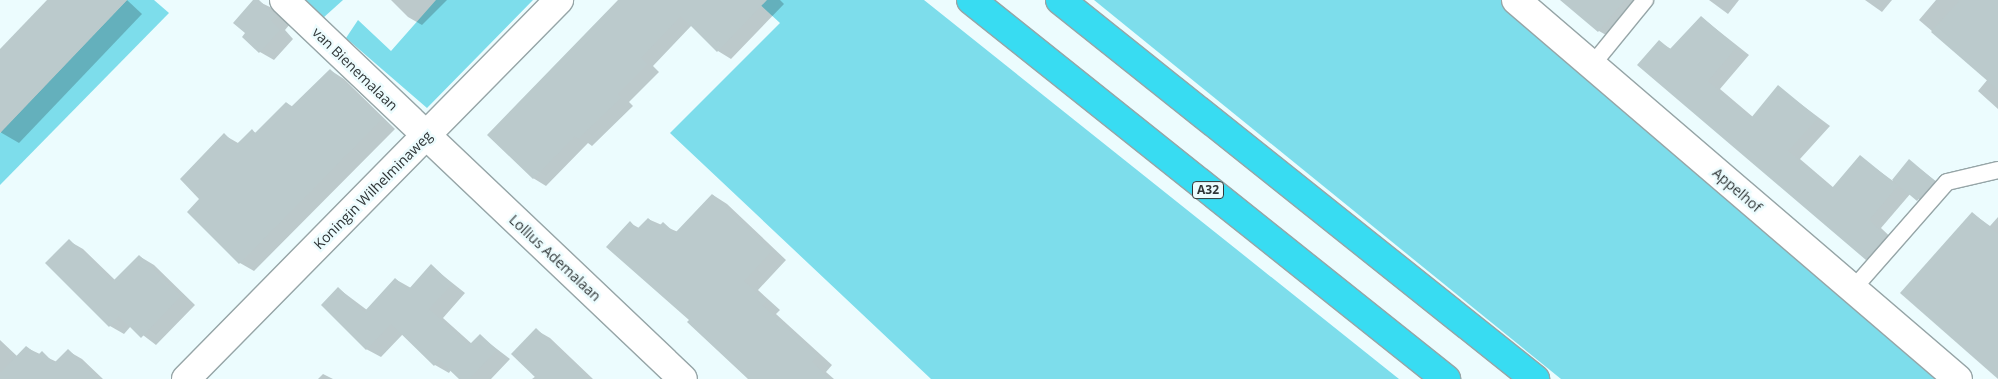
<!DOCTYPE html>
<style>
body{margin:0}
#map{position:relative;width:1998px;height:379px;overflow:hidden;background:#ecfcfe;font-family:"Open Sans",sans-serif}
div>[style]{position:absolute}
.green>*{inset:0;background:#7dddeb}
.shadow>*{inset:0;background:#0003}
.building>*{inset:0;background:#bbcacc}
.roads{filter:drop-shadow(1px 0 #96a5a7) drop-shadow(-1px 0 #96a5a7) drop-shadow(0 1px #96a5a7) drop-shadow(0 -1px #96a5a7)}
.lane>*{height:16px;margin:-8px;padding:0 8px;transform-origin:8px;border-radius:8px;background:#fff}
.street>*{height:28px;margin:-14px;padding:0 14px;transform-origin:14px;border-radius:14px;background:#fff}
.highway>*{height:28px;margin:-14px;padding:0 14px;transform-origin:14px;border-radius:14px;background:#38dcf2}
span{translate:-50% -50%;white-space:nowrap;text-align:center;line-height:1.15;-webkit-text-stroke:5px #ecfcfe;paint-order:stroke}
.shield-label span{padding:1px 4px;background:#ecfcfe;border:1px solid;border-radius:4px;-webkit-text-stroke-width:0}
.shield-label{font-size:12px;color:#2f3536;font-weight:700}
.street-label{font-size:14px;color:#2f3536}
</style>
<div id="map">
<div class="green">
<div style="clip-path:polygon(127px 0,154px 0,169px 13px,0 185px,0 133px)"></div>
<div style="clip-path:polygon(303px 0,343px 0,323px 18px)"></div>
<div style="clip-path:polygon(436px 0,533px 0,427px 108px,346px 38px,358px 20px,391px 51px)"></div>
<div style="clip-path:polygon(755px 0,924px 0,1399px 379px,931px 379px,670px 133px,780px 23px)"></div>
<div style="clip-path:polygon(1094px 0,1501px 0,1935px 379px,1561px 379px)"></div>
</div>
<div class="shadow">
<div style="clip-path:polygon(48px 0,127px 0,142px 14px,19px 143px,0 132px,0 51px)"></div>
<div style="clip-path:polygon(255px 0,270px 7px,290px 24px,285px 30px,293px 39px,274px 60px,260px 52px,246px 33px)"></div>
<div style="clip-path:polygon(391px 0,447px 0,422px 25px,408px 17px)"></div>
<div style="clip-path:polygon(620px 0,780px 0,784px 4px,731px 59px,718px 51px,692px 25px,653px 66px,659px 72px,629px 102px,633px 106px,592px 146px,588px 143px,546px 186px,533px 178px)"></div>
<div style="clip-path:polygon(1583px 0,1646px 0,1613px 39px,1599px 31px)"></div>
<div style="clip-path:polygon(1709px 0,1739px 0,1728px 14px)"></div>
<div style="clip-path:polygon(1865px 0,1892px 0,1882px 12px)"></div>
<div style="clip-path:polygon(1936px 0,1998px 0,1998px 109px,1978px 91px,1988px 79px,1919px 20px)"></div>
<div style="clip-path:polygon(1701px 17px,1749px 55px,1720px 89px,1753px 117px,1778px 87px,1830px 126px,1800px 159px,1834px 188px,1860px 157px,1893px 181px,1910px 161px,1942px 186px,1926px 204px,1911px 193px,1881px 228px,1898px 244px,1879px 266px,1866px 259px,1659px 42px,1671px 49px)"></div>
<div style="clip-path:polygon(330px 70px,344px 79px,395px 129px,254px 271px,240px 263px,189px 212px,201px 199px,224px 135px,238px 143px,252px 131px,256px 133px,287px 103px,293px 107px)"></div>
<div style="clip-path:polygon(713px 195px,727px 204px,786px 260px,758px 290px,780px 310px,776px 314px,832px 365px,826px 372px,834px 379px,749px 379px,691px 320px,630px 223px,639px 228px,648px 219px,678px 232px)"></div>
<div style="clip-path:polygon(1972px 213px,1990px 226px,1998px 217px,1998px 377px)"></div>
<div style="clip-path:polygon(69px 241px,83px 249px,116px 281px,139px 256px,154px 265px,195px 305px,156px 345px,131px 326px,124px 334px,110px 326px)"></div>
<div style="clip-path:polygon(431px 266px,465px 293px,443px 318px,472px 344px,480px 336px,510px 359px,491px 379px,461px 379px,451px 370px,449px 373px,435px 365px,403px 334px,381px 357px,366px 349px,339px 289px,367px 310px,395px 279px,411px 288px)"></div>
<div style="clip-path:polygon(536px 330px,550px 338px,593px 379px,532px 379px,536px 376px)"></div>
<div style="clip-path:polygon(0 340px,18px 357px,27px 348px,57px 362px,68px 351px,82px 359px,103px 379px,0 379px)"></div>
<div style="clip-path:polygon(323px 374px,333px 379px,318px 379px)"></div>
</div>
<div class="building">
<div style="clip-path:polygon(47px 0,127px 0,0 133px,0 49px)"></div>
<div style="clip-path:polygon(253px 0,259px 0,276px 16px,271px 21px,280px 30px,259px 53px,242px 37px,245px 33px,233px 23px)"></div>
<div style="clip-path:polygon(618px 0,767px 0,717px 52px,681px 16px,641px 58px,647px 64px,617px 94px,621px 98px,578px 139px,575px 136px,533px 179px,487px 135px)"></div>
<div style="clip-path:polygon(1560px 0,1625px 0,1598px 32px)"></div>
<div style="clip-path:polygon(1960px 0,1998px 0,1998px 90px,1931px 32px)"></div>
<div style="clip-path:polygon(1701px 16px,1737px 47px,1708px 81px,1751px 118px,1778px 85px,1818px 118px,1788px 151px,1832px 188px,1860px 155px,1898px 186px,1869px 220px,1886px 236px,1866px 260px,1637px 65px,1659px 40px,1670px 49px)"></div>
<div style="clip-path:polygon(330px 69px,381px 120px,239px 264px,187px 212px,199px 199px,180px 179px,224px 133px,236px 145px,252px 129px,255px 133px,286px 102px,291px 107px)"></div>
<div style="clip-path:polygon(1909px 159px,1935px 181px,1917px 201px,1892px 180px)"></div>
<div style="clip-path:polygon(712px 194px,772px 251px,744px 281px,766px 301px,762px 305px,818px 356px,812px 362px,830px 379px,748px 379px,687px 322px,689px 320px,606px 247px,630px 221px,637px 229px,648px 218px,658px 227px,663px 222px,675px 233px)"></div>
<div style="clip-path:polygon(1972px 212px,1998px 234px,1998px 379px,1900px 293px)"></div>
<div style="clip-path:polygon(69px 239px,112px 282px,139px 255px,181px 296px,141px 338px,119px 316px,109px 327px,45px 263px)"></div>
<div style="clip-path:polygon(431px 264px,452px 284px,429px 309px,469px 345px,480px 334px,497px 350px,469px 379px,459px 379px,439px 360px,434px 366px,391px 324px,366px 350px,321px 305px,338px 287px,364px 312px,395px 278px,408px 290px)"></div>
<div style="clip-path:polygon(536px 328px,589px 379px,537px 379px,511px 354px)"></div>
<div style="clip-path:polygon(26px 346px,38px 355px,42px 351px,54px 363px,68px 349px,99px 379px,0 379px,0 373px)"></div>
</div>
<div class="roads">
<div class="lane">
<div style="left:1592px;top:65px;width:84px;rotate:-50.8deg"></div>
<div style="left:1853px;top:289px;width:142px;rotate:-48.7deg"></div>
<div style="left:1947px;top:182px;width:52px;rotate:-13.2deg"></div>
</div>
<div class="street">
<div style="left:284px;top:0;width:550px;rotate:43.53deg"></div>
<div style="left:1516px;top:0;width:582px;rotate:40.61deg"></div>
<div style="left:186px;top:379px;width:532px;rotate:-45.46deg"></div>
</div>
<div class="highway">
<div style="left:971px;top:0;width:608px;rotate:38.59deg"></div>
<div style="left:1060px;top:0;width:608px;rotate:38.59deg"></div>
</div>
</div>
<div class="shield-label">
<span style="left:1208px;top:190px">A32</span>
</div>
<div class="street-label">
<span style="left:355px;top:69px;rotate:44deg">van Bienemalaan</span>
<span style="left:373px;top:190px;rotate:-45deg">Koningin Wilhelminaweg</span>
<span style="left:1737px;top:190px;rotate:41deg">Appelhof</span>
<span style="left:555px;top:258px;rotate:43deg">Lollius Ademalaan</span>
</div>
</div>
